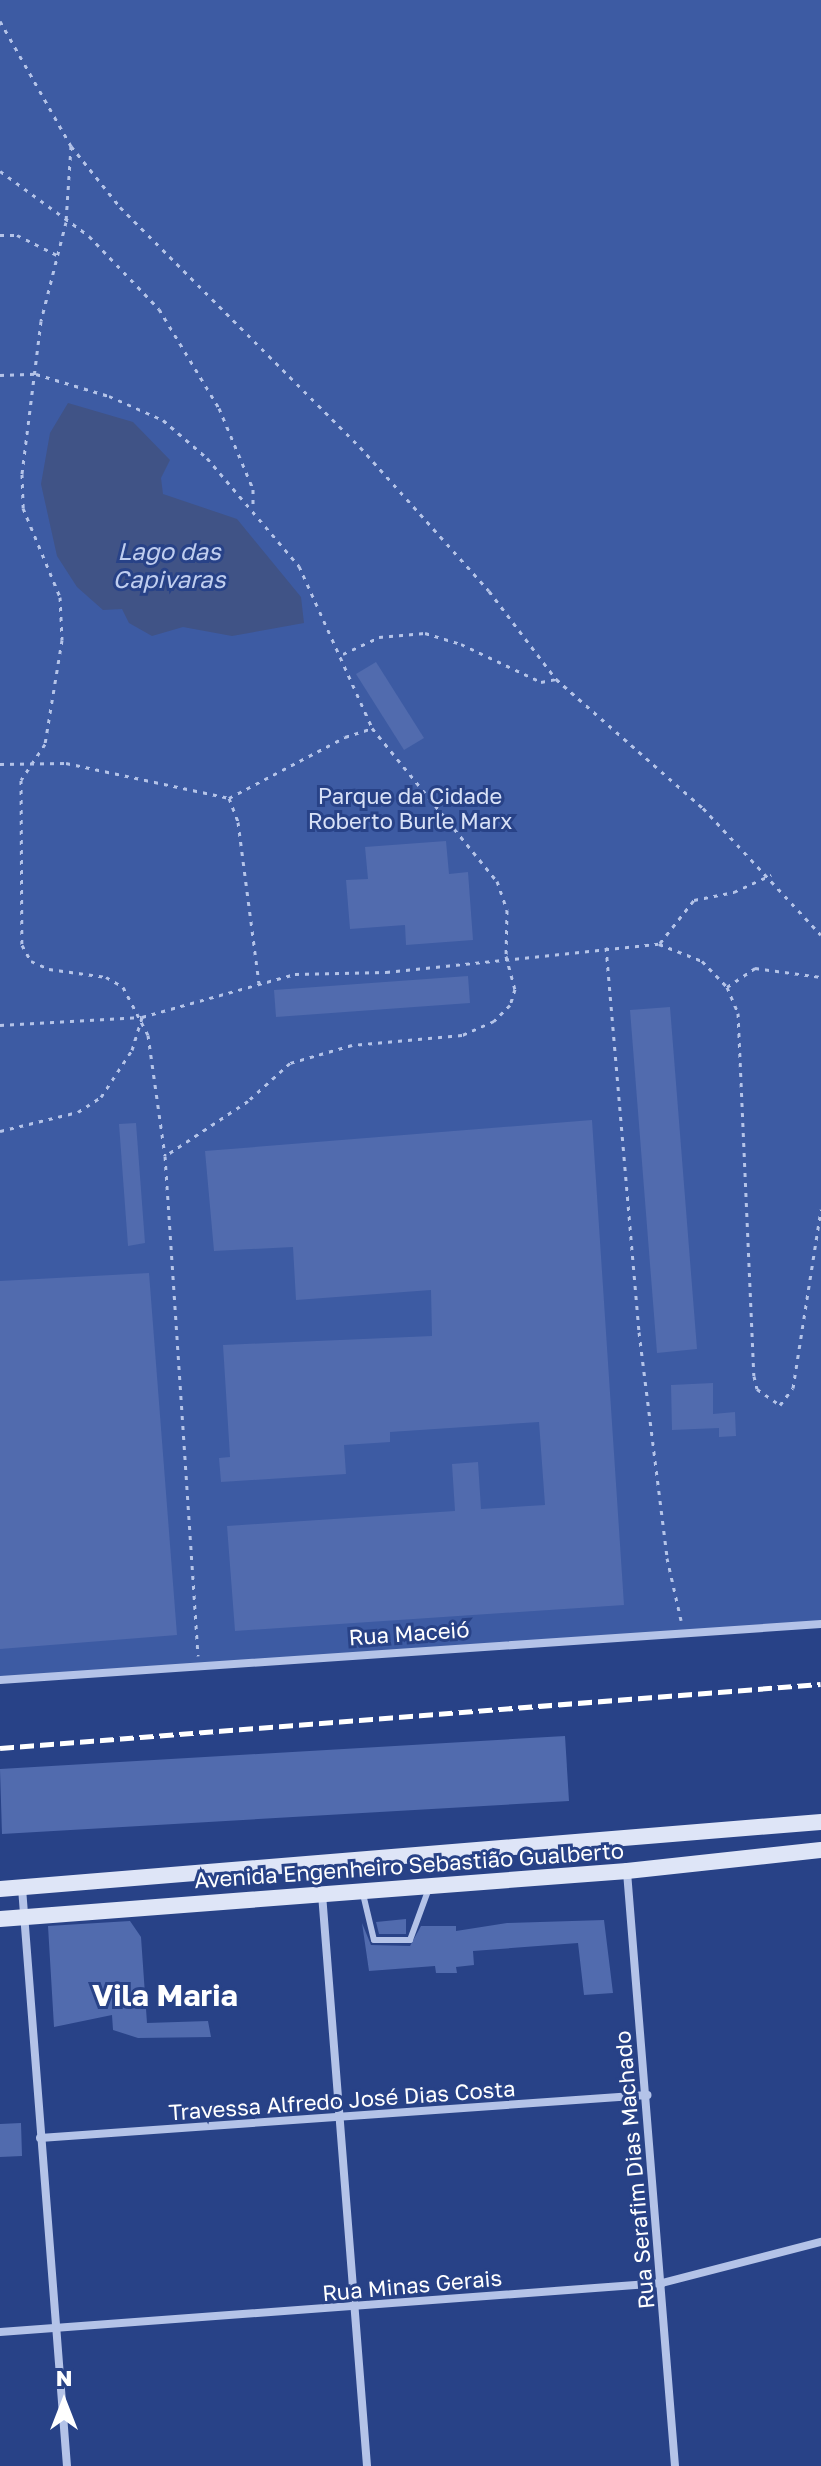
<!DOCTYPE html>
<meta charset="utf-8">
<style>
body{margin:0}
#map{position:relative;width:821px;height:2466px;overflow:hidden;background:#284287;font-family:"Golos Text",sans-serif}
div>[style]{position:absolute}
.green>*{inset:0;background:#3d5ba3}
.water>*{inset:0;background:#405386}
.building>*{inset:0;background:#516bae}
.path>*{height:3px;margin-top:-1.5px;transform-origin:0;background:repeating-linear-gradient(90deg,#b4c3e8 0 4px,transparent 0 10px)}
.lane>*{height:6px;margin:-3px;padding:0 3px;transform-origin:3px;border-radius:3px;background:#b4c3e8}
.street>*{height:8px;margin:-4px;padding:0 4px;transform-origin:4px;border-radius:4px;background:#b4c3e8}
.secondary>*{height:16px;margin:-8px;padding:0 8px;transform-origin:8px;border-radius:8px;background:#dee5f7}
.rail>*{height:5px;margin-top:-2.5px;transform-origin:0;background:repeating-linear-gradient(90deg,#fff 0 14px,transparent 0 20px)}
span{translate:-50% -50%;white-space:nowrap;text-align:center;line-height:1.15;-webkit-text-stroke:6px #284287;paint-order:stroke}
.park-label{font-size:22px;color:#d8e1f7}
.street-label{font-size:22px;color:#fff}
.water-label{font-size:24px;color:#c0ceef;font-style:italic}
.district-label{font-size:30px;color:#fff;font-weight:700}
.north{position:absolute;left:24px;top:2362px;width:80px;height:80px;-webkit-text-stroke:6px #284287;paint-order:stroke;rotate:0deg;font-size:22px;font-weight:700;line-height:32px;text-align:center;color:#fff}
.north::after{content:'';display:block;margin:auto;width:28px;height:36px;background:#fff;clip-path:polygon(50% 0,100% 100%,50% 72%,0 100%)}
</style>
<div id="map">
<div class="green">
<div style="clip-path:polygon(0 0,821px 0,821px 1621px,0 1680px)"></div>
</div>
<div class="water">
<div style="clip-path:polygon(68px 403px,133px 422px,170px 460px,161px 478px,163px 494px,237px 519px,301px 597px,304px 623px,232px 636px,183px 627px,152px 636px,129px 623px,122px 609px,103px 610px,77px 587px,57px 556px,41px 484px,50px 433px)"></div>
</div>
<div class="building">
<div style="clip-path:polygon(376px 662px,424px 738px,404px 750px,356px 674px)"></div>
<div style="clip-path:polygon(446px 841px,449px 874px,468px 872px,473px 940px,406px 945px,405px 925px,350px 929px,346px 880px,368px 879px,365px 847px)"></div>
<div style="clip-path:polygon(468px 976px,470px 1003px,276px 1017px,274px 990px)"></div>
<div style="clip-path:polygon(670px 1007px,697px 1349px,657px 1353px,630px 1010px)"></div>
<div style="clip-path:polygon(592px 1120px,624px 1605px,235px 1631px,227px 1526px,455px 1511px,452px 1464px,478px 1462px,481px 1509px,545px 1505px,539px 1422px,390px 1432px,390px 1442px,344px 1445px,346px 1474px,221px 1482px,219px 1458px,230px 1457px,223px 1345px,432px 1336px,431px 1290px,296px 1300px,293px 1247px,214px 1251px,205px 1151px)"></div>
<div style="clip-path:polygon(136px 1123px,145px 1243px,128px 1246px,119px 1124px)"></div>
<div style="clip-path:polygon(149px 1273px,177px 1635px,0 1649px,0 1281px)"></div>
<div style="clip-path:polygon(713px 1383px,713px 1414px,735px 1412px,736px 1436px,719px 1437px,719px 1428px,672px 1430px,671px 1385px)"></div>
<div style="clip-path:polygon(565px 1736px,569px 1801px,2px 1834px,0 1769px)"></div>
<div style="clip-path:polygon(406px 1919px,406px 1934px,379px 1934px,376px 1922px)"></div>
<div style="clip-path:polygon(604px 1920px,613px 1993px,584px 1995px,578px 1943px,473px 1951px,474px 1965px,456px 1967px,457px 1973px,436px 1973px,435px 1966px,369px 1971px,362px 1923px,371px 1945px,410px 1946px,421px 1926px,456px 1926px,456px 1931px,507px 1923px)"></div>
<div style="clip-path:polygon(130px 1921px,141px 1937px,147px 2023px,208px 2021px,211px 2037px,138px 2038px,113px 2030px,112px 2015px,54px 2027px,48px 1926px)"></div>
<div style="clip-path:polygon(21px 2123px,22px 2156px,0 2157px,0 2124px)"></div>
</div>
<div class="path">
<div style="left:0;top:21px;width:144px;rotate:60.4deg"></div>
<div style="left:71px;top:146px;width:76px;rotate:93.8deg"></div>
<div style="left:66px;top:222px;width:102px;rotate:104.2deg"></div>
<div style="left:41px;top:321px;width:154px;rotate:97.1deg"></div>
<div style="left:22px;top:474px;width:34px;rotate:88deg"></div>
<div style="left:23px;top:508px;width:96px;rotate:67.4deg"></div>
<div style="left:60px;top:597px;width:43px;rotate:87.3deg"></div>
<div style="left:62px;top:640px;width:105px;rotate:99.3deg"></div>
<div style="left:45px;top:744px;width:43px;rotate:123.7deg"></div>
<div style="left:21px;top:780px;width:165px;rotate:89.7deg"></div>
<div style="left:22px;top:945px;width:18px;rotate:61deg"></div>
<div style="left:31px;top:961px;width:20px;rotate:24deg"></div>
<div style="left:49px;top:969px;width:58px;rotate:8deg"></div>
<div style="left:106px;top:977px;width:20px;rotate:30deg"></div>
<div style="left:123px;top:987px;width:54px;rotate:62.5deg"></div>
<div style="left:148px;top:1035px;width:122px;rotate:82deg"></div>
<div style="left:165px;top:1156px;width:501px;rotate:86.22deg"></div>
<div style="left:71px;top:146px;width:78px;rotate:51.2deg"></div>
<div style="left:120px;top:207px;width:339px;rotate:45deg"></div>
<div style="left:360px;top:447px;width:193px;rotate:48.1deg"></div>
<div style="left:489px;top:591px;width:111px;rotate:52.7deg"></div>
<div style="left:556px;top:679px;width:196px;rotate:41.3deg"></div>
<div style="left:703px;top:808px;width:173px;rotate:47.1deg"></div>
<div style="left:0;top:171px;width:110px;rotate:36.1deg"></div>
<div style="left:89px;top:236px;width:101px;rotate:46.2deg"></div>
<div style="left:159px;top:309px;width:116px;rotate:58.8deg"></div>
<div style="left:219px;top:408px;width:88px;rotate:67.2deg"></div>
<div style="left:253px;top:489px;width:19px;rotate:90deg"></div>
<div style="left:0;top:235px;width:17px"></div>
<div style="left:17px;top:235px;width:47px;rotate:26.6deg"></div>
<div style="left:0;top:375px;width:36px;rotate:-2deg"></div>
<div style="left:36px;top:374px;width:76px;rotate:16.8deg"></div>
<div style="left:109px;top:396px;width:59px;rotate:24deg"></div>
<div style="left:163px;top:420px;width:58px;rotate:40.8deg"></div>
<div style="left:207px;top:458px;width:142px;rotate:49.6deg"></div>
<div style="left:299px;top:566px;width:178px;rotate:65.7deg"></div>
<div style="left:372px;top:728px;width:198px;rotate:50.8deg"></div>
<div style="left:497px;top:881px;width:31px;rotate:71deg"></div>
<div style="left:507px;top:910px;width:46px;rotate:91.2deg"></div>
<div style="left:506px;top:956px;width:34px;rotate:75deg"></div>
<div style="left:515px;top:989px;width:17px;rotate:107deg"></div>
<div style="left:510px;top:1005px;width:23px;rotate:135deg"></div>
<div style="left:494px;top:1021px;width:35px;rotate:156deg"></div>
<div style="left:462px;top:1035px;width:110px;rotate:174.8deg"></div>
<div style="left:352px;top:1045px;width:65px;rotate:163.8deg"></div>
<div style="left:290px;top:1063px;width:57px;rotate:137.9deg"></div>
<div style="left:248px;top:1101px;width:100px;rotate:146.5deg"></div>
<div style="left:343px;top:654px;width:40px;rotate:-25deg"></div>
<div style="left:379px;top:637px;width:46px;rotate:-5deg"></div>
<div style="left:425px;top:633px;width:38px;rotate:17deg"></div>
<div style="left:461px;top:644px;width:89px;rotate:25.4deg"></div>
<div style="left:541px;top:682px;width:15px;rotate:-11deg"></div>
<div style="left:0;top:764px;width:66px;rotate:-0.9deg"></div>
<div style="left:66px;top:763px;width:167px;rotate:12.1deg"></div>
<div style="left:229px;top:798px;width:26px;rotate:69deg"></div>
<div style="left:238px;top:822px;width:162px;rotate:82.6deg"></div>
<div style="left:229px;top:798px;width:131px;rotate:-27.7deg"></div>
<div style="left:345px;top:737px;width:28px;rotate:-18deg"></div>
<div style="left:660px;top:943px;width:55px;rotate:-51.7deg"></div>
<div style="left:694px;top:900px;width:41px;rotate:-11.3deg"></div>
<div style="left:734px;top:892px;width:41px;rotate:-24.7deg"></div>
<div style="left:606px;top:947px;width:386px;rotate:85.1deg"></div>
<div style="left:639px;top:1332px;width:228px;rotate:82.9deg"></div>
<div style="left:667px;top:1558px;width:64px;rotate:77.3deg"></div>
<div style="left:727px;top:987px;width:34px;rotate:-34deg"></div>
<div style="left:755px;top:968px;width:67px;rotate:7.8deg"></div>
<div style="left:0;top:1025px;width:142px;rotate:-3.2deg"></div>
<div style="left:142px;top:1017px;width:159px;rotate:-15.7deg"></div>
<div style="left:295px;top:974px;width:91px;rotate:-1.3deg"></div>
<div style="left:386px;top:972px;width:274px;rotate:-5.9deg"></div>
<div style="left:659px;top:944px;width:46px;rotate:21.6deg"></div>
<div style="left:702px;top:961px;width:36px;rotate:46deg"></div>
<div style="left:727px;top:987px;width:28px;rotate:67deg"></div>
<div style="left:738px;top:1013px;width:363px;rotate:87.5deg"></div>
<div style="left:754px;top:1376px;width:13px;rotate:77deg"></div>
<div style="left:757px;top:1389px;width:28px;rotate:35deg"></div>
<div style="left:780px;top:1405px;width:21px;rotate:-53deg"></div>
<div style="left:793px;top:1388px;width:181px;rotate:-81.1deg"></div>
<div style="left:0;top:1131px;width:80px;rotate:-13.7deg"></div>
<div style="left:78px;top:1112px;width:27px;rotate:-33deg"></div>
<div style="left:101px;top:1097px;width:56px;rotate:-56.6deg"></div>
<div style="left:132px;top:1050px;width:34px;rotate:-73deg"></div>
</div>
<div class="lane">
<div style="left:363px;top:1894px;width:47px;rotate:76.6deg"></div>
<div style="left:374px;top:1940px;width:36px"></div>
<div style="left:410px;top:1940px;width:55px;rotate:-69.9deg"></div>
</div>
<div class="street">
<div style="left:0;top:1680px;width:823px;rotate:-3.9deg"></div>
<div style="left:627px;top:1872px;width:596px;rotate:85.38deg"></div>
<div style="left:22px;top:1888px;width:580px;rotate:85.55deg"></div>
<div style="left:322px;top:1894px;width:574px;rotate:85.5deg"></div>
<div style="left:40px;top:2138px;width:609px;rotate:-4.05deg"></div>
<div style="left:0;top:2332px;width:664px;rotate:-4.23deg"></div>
<div style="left:662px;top:2283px;width:164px;rotate:-14.5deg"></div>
</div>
<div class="secondary">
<div style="left:0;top:1889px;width:824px;rotate:-4.67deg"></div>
<div style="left:0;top:1919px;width:629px;rotate:-4.38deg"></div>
<div style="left:627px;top:1871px;width:195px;rotate:-6.2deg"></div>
</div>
<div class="rail">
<div style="left:0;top:1748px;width:823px;rotate:-4.46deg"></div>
</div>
<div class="park-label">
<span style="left:410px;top:808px">Parque da Cidade<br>Roberto Burle Marx</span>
</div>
<div class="street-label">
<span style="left:409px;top:1633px;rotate:-4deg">Rua Maceió</span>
<span style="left:409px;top:1865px;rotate:-4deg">Avenida Engenheiro Sebastião Gualberto</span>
<span style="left:342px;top:2100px;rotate:-4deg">Travessa Alfredo José Dias Costa</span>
<span style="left:634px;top:2170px;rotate:-95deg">Rua Serafim Dias Machado</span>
<span style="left:412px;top:2285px;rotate:-5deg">Rua Minas Gerais</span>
</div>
<div class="water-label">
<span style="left:169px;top:565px">Lago das<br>Capivaras</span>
</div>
<div class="district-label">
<span style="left:165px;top:1995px">Vila Maria</span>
</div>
<div class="north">N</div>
</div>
